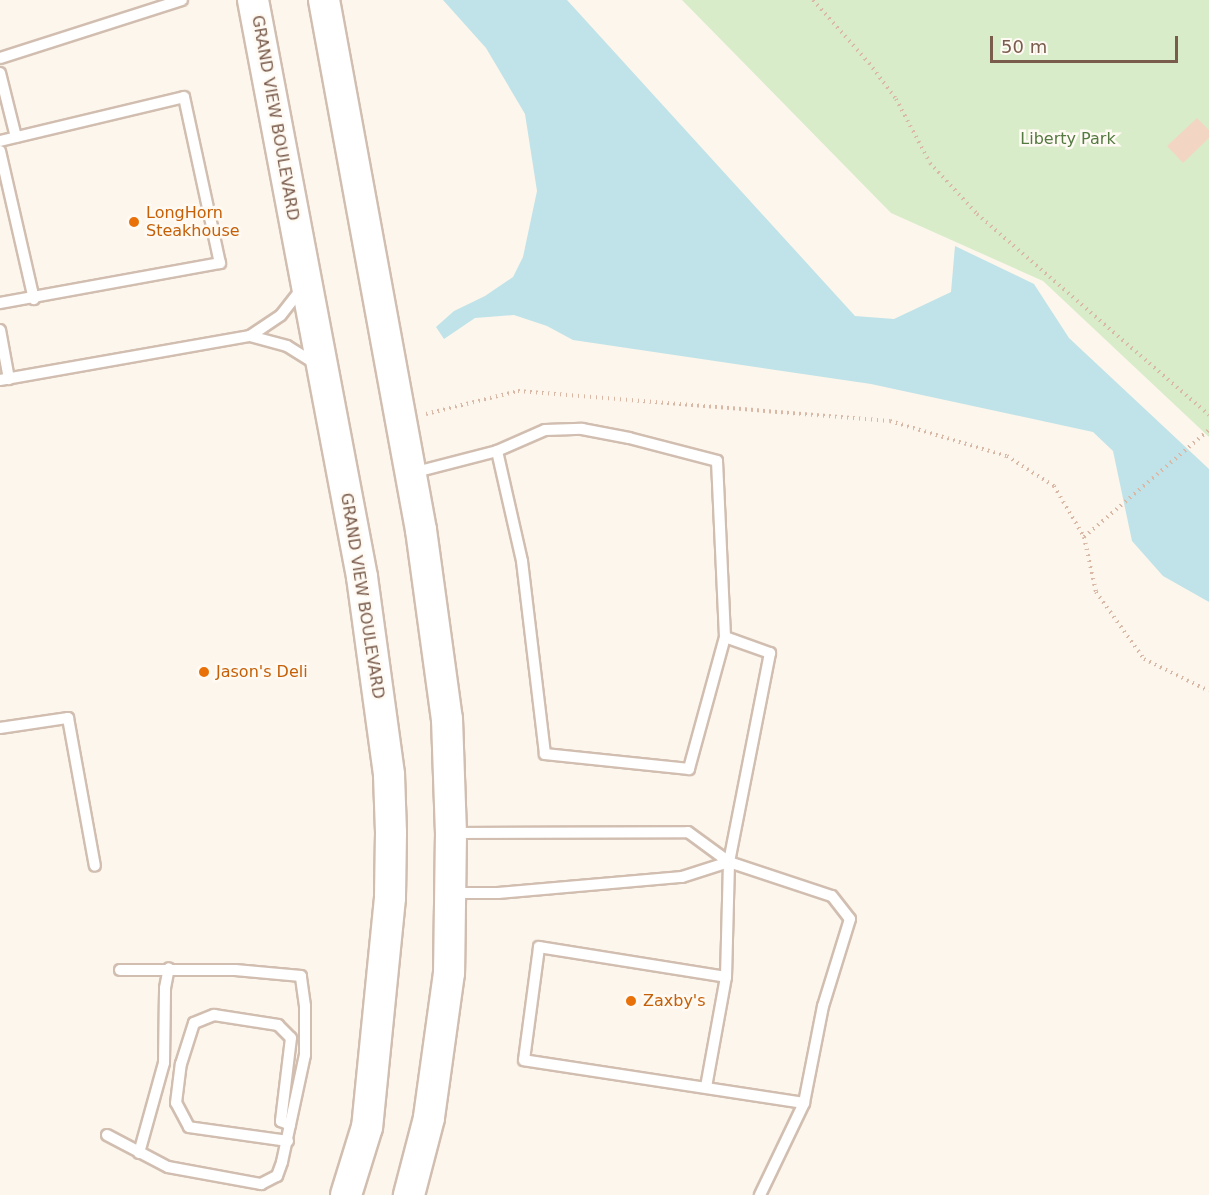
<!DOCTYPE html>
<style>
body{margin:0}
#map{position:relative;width:1209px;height:1195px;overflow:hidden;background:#fdf6ec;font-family:"DejaVu Sans",sans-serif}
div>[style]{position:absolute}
.green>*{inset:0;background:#d8ecc9}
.water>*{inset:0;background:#bfe3e8}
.building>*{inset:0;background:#f3d5c3}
.path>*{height:4px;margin-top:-2px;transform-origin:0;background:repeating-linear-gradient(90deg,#d9b8a5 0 1.5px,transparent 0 6px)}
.roads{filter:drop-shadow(2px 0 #d1beb0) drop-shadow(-2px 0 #d1beb0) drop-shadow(0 2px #d1beb0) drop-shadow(0 -2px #d1beb0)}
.service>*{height:10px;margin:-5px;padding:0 5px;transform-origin:5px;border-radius:5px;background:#fff}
.secondary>*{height:30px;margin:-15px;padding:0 15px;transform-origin:15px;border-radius:15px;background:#fff}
.dots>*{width:16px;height:16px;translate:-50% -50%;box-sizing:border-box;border:3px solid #fffaf3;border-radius:50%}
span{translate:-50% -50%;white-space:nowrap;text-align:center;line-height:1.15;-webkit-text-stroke:5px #fffaf3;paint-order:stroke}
.street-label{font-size:16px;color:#7a5c4d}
.park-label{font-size:16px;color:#537a41}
.food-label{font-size:16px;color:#c56008}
.left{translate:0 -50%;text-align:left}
.scale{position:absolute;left:990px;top:36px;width:188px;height:27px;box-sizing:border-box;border:3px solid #7a5c4d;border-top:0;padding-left:8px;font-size:18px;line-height:21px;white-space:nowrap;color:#7a5c4d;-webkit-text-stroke:4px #fffaf3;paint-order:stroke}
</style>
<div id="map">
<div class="green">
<div style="clip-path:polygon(682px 0,1209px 0,1209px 437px,1043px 281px,891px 213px)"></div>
</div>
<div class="water">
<div style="clip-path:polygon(443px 0,567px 0,855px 316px,894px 319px,951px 292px,955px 246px,1034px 284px,1069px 338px,1209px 469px,1209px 602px,1163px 576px,1132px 541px,1113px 451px,1093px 432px,871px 384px,573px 340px,547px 326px,514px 315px,475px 318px,444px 339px,436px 327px,454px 311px,485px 296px,513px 277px,523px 257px,537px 191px,525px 114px,486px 48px)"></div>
</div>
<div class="building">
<div style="clip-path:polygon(1197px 118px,1209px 130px,1209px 138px,1183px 163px,1167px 146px)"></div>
</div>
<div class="path">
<div style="left:813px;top:0;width:84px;rotate:48.4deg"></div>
<div style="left:869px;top:63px;width:45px;rotate:53.1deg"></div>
<div style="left:896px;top:99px;width:72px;rotate:62deg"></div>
<div style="left:930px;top:163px;width:69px;rotate:47.3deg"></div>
<div style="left:977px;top:214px;width:307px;rotate:40.9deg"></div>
<div style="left:426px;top:414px;width:95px;rotate:-14deg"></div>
<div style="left:518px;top:391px;width:373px;rotate:4.6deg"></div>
<div style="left:890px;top:421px;width:122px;rotate:16.7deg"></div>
<div style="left:1007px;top:456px;width:56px;rotate:32.6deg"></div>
<div style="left:1054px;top:486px;width:59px;rotate:59.5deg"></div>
<div style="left:1084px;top:537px;width:56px;rotate:77.7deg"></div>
<div style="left:1096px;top:592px;width:82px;rotate:54.4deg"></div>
<div style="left:1144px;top:659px;width:72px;rotate:26.2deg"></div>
<div style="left:1084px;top:537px;width:165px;rotate:-40.6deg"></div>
</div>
<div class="roads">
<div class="service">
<div style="left:0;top:58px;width:191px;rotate:-17.7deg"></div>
<div style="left:0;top:73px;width:66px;rotate:76deg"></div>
<div style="left:0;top:141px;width:189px;rotate:-13.4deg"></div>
<div style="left:184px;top:97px;width:170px;rotate:77.8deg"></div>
<div style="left:220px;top:263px;width:224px;rotate:169.7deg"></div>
<div style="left:0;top:151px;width:152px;rotate:77.1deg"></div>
<div style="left:0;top:330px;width:50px;rotate:79.6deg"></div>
<div style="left:250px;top:336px;width:38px;rotate:15deg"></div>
<div style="left:287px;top:346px;width:34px;rotate:32deg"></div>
<div style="left:0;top:380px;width:254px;rotate:-10deg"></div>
<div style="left:250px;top:336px;width:37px;rotate:-34deg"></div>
<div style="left:281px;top:315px;width:34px;rotate:-52deg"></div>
<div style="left:412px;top:473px;width:88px;rotate:-14.5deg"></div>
<div style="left:497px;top:451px;width:52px;rotate:-23.6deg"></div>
<div style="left:545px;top:430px;width:37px;rotate:-2deg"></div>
<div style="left:582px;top:429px;width:48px;rotate:10.8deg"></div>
<div style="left:629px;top:438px;width:91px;rotate:14.6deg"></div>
<div style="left:717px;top:461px;width:176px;rotate:87.4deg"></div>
<div style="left:725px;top:637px;width:137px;rotate:105.3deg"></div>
<div style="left:689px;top:769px;width:145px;rotate:-174.1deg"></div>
<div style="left:545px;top:754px;width:194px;rotate:-96.8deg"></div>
<div style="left:522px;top:561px;width:113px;rotate:-102.8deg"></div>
<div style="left:725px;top:637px;width:48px;rotate:19.6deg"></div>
<div style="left:770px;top:653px;width:213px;rotate:101.1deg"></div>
<div style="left:729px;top:862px;width:108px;rotate:18.3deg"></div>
<div style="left:832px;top:896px;width:29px;rotate:52deg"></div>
<div style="left:850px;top:919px;width:91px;rotate:107.2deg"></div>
<div style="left:823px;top:1006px;width:99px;rotate:101.1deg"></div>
<div style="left:804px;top:1103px;width:283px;rotate:-171.3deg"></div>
<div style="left:524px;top:1060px;width:114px;rotate:-82.4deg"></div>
<div style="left:539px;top:947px;width:189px;rotate:9.1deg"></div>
<div style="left:0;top:728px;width:69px;rotate:-8.4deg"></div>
<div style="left:68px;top:718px;width:150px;rotate:79.7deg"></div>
<div style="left:454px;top:833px;width:234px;rotate:-0.2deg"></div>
<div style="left:688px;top:832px;width:51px;rotate:36.2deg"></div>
<div style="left:453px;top:893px;width:45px"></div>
<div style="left:498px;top:893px;width:185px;rotate:-5deg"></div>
<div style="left:682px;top:877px;width:49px;rotate:-17.7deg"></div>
<div style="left:706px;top:1087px;width:112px;rotate:-79.7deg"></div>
<div style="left:726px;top:977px;width:115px;rotate:-88.5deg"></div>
<div style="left:107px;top:1135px;width:69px;rotate:27.7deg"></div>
<div style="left:168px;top:1167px;width:95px;rotate:10.4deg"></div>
<div style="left:261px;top:1184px;width:18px;rotate:-27deg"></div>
<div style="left:277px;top:1176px;width:15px;rotate:-70deg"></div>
<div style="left:282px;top:1162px;width:109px;rotate:-77.9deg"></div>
<div style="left:305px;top:1055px;width:49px;rotate:-90deg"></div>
<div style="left:305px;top:1006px;width:30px;rotate:-98deg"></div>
<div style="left:301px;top:976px;width:66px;rotate:-174.8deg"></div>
<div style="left:235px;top:970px;width:115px;rotate:180deg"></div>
<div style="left:288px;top:1141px;width:100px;rotate:-172deg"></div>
<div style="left:189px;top:1127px;width:27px;rotate:-118deg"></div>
<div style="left:176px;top:1103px;width:39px;rotate:-83deg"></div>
<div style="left:181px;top:1064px;width:43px;rotate:-72.4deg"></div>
<div style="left:194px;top:1023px;width:22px;rotate:-22deg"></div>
<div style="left:214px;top:1015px;width:65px;rotate:8.9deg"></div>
<div style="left:278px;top:1025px;width:18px;rotate:45deg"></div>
<div style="left:291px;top:1038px;width:84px;rotate:96.9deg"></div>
<div style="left:281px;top:1121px;width:10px;rotate:24deg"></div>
<div style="left:139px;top:1153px;width:93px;rotate:-74.5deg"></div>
<div style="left:164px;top:1063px;width:75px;rotate:-89.2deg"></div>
<div style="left:165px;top:988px;width:20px;rotate:-79deg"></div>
<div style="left:760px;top:1195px;width:102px;rotate:-64.4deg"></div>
</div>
<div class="secondary">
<div style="left:253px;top:0;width:587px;rotate:79.3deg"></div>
<div style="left:362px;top:577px;width:200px;rotate:82.2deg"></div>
<div style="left:389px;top:775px;width:58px;rotate:88deg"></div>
<div style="left:391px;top:833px;width:65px;rotate:90.9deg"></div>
<div style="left:390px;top:898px;width:230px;rotate:95.7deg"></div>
<div style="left:367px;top:1127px;width:71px;rotate:107.2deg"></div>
<div style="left:324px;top:0;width:539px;rotate:79.63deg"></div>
<div style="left:421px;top:530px;width:191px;rotate:82.2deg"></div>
<div style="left:447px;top:719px;width:114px;rotate:88deg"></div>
<div style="left:451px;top:833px;width:140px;rotate:90.8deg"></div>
<div style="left:449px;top:973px;width:146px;rotate:97.9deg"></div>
<div style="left:429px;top:1118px;width:80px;rotate:104.6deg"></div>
</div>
</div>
<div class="dots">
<div style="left:134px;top:222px;background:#e8710a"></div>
<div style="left:204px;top:672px;background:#e8710a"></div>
<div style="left:631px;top:1001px;background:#e8710a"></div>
</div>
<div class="street-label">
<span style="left:275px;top:118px;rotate:80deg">GRAND VIEW BOULEVARD</span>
<span style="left:362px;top:596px;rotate:81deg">GRAND VIEW BOULEVARD</span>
</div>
<div class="park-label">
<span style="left:1068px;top:139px">Liberty Park</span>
</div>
<div class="food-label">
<span class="left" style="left:146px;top:222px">LongHorn<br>Steakhouse</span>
<span class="left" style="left:216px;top:672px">Jason's Deli</span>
<span class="left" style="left:643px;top:1001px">Zaxby's</span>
</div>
<div class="scale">50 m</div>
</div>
